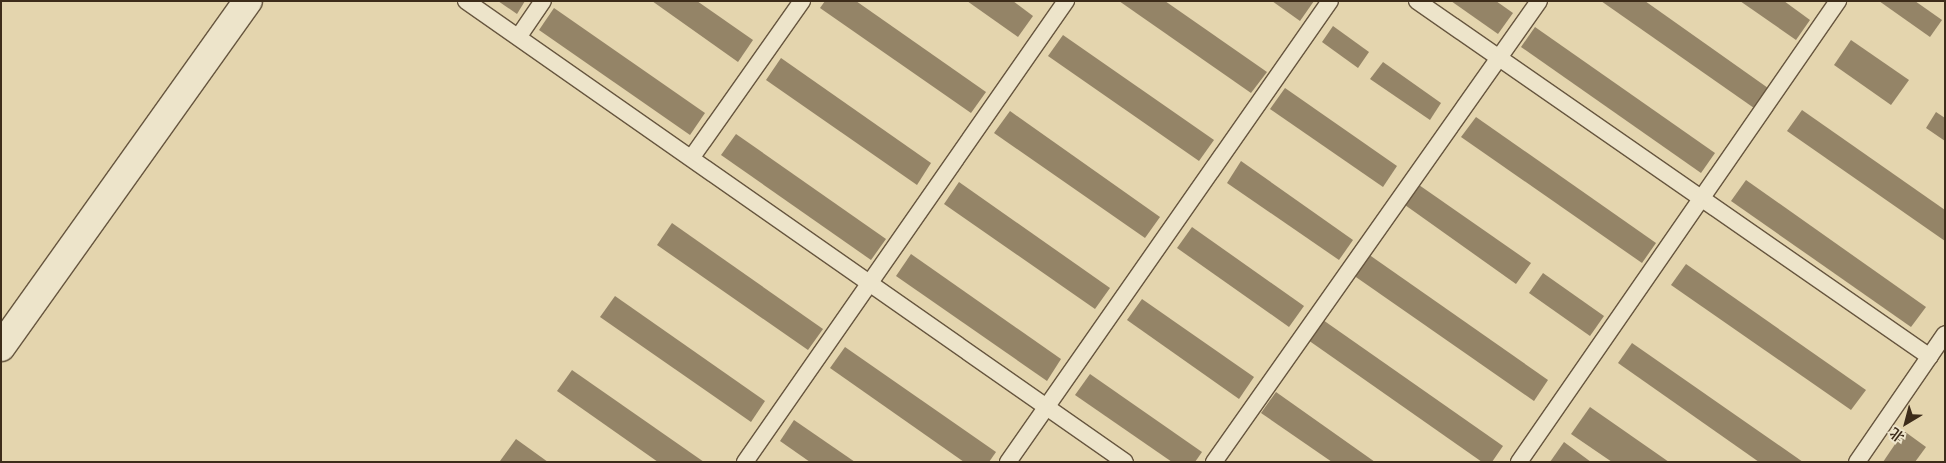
<!DOCTYPE html>
<meta charset="utf-8">
<style>
body{margin:0}
#map{position:relative;width:1946px;height:463px;overflow:hidden;background:#e4d5ae;font-family:"Libre Caslon Text","Noto Serif SC",serif}
div>[style]{position:absolute}
.building>*{inset:0;background:#948467}
.roads{filter:drop-shadow(1px 0 #67563f) drop-shadow(-1px 0 #67563f) drop-shadow(0 1px #67563f) drop-shadow(0 -1px #67563f)}
.service>*{height:16px;margin:-8px;padding:0 8px;transform-origin:8px;border-radius:8px;background:#ede4ca}
.minor>*{height:28px;margin:-14px;padding:0 14px;transform-origin:14px;border-radius:14px;background:#ede4ca}
span{translate:-50% -50%;white-space:nowrap;text-align:center;line-height:1.15;-webkit-text-stroke:4.5px #ede4ca;paint-order:stroke}
.frame{position:absolute;inset:0;border:2px solid #3d2c1a;pointer-events:none}
.north{position:absolute;left:1881px;top:398px;width:50px;height:50px;-webkit-text-stroke:4px #ede4ca;paint-order:stroke;rotate:217deg;font-size:14px;font-weight:700;line-height:20px;text-align:center;color:#3d2c1a}
.north::after{content:'';display:block;margin:auto;width:18px;height:22px;background:#3d2c1a;clip-path:polygon(50% 0,100% 100%,50% 72%,0 100%)}
</style>
<div id="map">
<div class="building">
<div style="clip-path:polygon(498px 1px,525px 1px,517px 14px)"></div>
<div style="clip-path:polygon(652px 1px,697px 1px,753px 40px,738px 62px)"></div>
<div style="clip-path:polygon(825px 1px,856px 1px,986px 92px,971px 113px,820px 8px)"></div>
<div style="clip-path:polygon(967px 1px,1013px 1px,1033px 16px,1018px 37px)"></div>
<div style="clip-path:polygon(1119px 1px,1165px 1px,1267px 72px,1251px 93px)"></div>
<div style="clip-path:polygon(1272px 1px,1314px 1px,1300px 21px)"></div>
<div style="clip-path:polygon(1451px 1px,1496px 1px,1513px 13px,1498px 34px)"></div>
<div style="clip-path:polygon(1601px 1px,1645px 1px,1768px 88px,1754px 108px)"></div>
<div style="clip-path:polygon(1740px 1px,1784px 1px,1810px 20px,1796px 40px)"></div>
<div style="clip-path:polygon(1879px 1px,1915px 1px,1942px 20px,1930px 37px)"></div>
<div style="clip-path:polygon(554px 8px,705px 113px,690px 135px,539px 30px)"></div>
<div style="clip-path:polygon(1333px 26px,1369px 52px,1358px 68px,1322px 42px)"></div>
<div style="clip-path:polygon(1535px 27px,1715px 153px,1701px 173px,1521px 47px)"></div>
<div style="clip-path:polygon(1063px 35px,1214px 140px,1199px 161px,1048px 56px)"></div>
<div style="clip-path:polygon(1851px 40px,1909px 80px,1891px 105px,1834px 65px)"></div>
<div style="clip-path:polygon(781px 58px,931px 163px,917px 185px,766px 80px)"></div>
<div style="clip-path:polygon(1383px 62px,1441px 103px,1430px 120px,1370px 79px)"></div>
<div style="clip-path:polygon(1285px 88px,1397px 166px,1383px 187px,1270px 109px)"></div>
<div style="clip-path:polygon(1802px 110px,1945px 210px,1945px 241px,1787px 131px)"></div>
<div style="clip-path:polygon(1010px 111px,1160px 217px,1145px 238px,994px 133px)"></div>
<div style="clip-path:polygon(1936px 112px,1945px 118px,1945px 141px,1926px 128px)"></div>
<div style="clip-path:polygon(1476px 117px,1656px 243px,1642px 263px,1461px 137px)"></div>
<div style="clip-path:polygon(736px 134px,886px 239px,871px 260px,721px 155px)"></div>
<div style="clip-path:polygon(1241px 161px,1353px 240px,1339px 260px,1227px 183px)"></div>
<div style="clip-path:polygon(1746px 180px,1926px 307px,1911px 327px,1731px 201px)"></div>
<div style="clip-path:polygon(959px 182px,1110px 288px,1095px 309px,944px 204px)"></div>
<div style="clip-path:polygon(1419px 185px,1531px 263px,1516px 284px,1405px 205px)"></div>
<div style="clip-path:polygon(672px 223px,823px 329px,808px 350px,657px 245px)"></div>
<div style="clip-path:polygon(1192px 227px,1304px 306px,1289px 327px,1177px 248px)"></div>
<div style="clip-path:polygon(911px 254px,1061px 359px,1047px 381px,896px 276px)"></div>
<div style="clip-path:polygon(1368px 254px,1548px 380px,1534px 401px,1353px 275px)"></div>
<div style="clip-path:polygon(1686px 264px,1866px 390px,1851px 410px,1671px 285px)"></div>
<div style="clip-path:polygon(1543px 273px,1604px 316px,1590px 336px,1529px 293px)"></div>
<div style="clip-path:polygon(615px 296px,765px 401px,751px 422px,600px 317px)"></div>
<div style="clip-path:polygon(1142px 299px,1254px 377px,1239px 399px,1127px 320px)"></div>
<div style="clip-path:polygon(1323px 320px,1503px 446px,1492px 462px,1482px 462px,1308px 340px)"></div>
<div style="clip-path:polygon(1632px 343px,1803px 462px,1759px 462px,1618px 363px)"></div>
<div style="clip-path:polygon(845px 347px,996px 452px,989px 462px,964px 462px,830px 368px)"></div>
<div style="clip-path:polygon(572px 370px,704px 462px,658px 462px,557px 391px)"></div>
<div style="clip-path:polygon(1090px 374px,1202px 452px,1195px 462px,1172px 462px,1075px 395px)"></div>
<div style="clip-path:polygon(1276px 392px,1375px 462px,1332px 462px,1261px 413px)"></div>
<div style="clip-path:polygon(1590px 407px,1669px 462px,1612px 462px,1571px 434px)"></div>
<div style="clip-path:polygon(794px 420px,855px 462px,810px 462px,780px 441px)"></div>
<div style="clip-path:polygon(1904px 431px,1926px 447px,1915px 462px,1883px 462px)"></div>
<div style="clip-path:polygon(516px 439px,548px 462px,500px 461px)"></div>
<div style="clip-path:polygon(1564px 442px,1591px 462px,1550px 462px)"></div>
</div>
<div class="roads">
<div class="service">
<div style="left:466px;top:1px;width:804px;rotate:34.97deg"></div>
<div style="left:1417px;top:1px;width:624px;rotate:34.76deg"></div>
<div style="left:519px;top:36px;width:42px;rotate:-55.6deg"></div>
<div style="left:692px;top:157px;width:191px;rotate:-54.8deg"></div>
<div style="left:745px;top:462px;width:562px;rotate:-55.15deg"></div>
<div style="left:1008px;top:462px;width:562px;rotate:-55.07deg"></div>
<div style="left:1214px;top:462px;width:564px;rotate:-54.82deg"></div>
<div style="left:1519px;top:462px;width:561px;rotate:-55.32deg"></div>
<div style="left:1857px;top:462px;width:155px;rotate:-55.5deg"></div>
</div>
<div class="minor">
<div style="left:1px;top:347px;width:425px;rotate:-54.5deg"></div>
</div>
</div>
<div class="frame"></div>
<div class="north">北</div>
</div>
